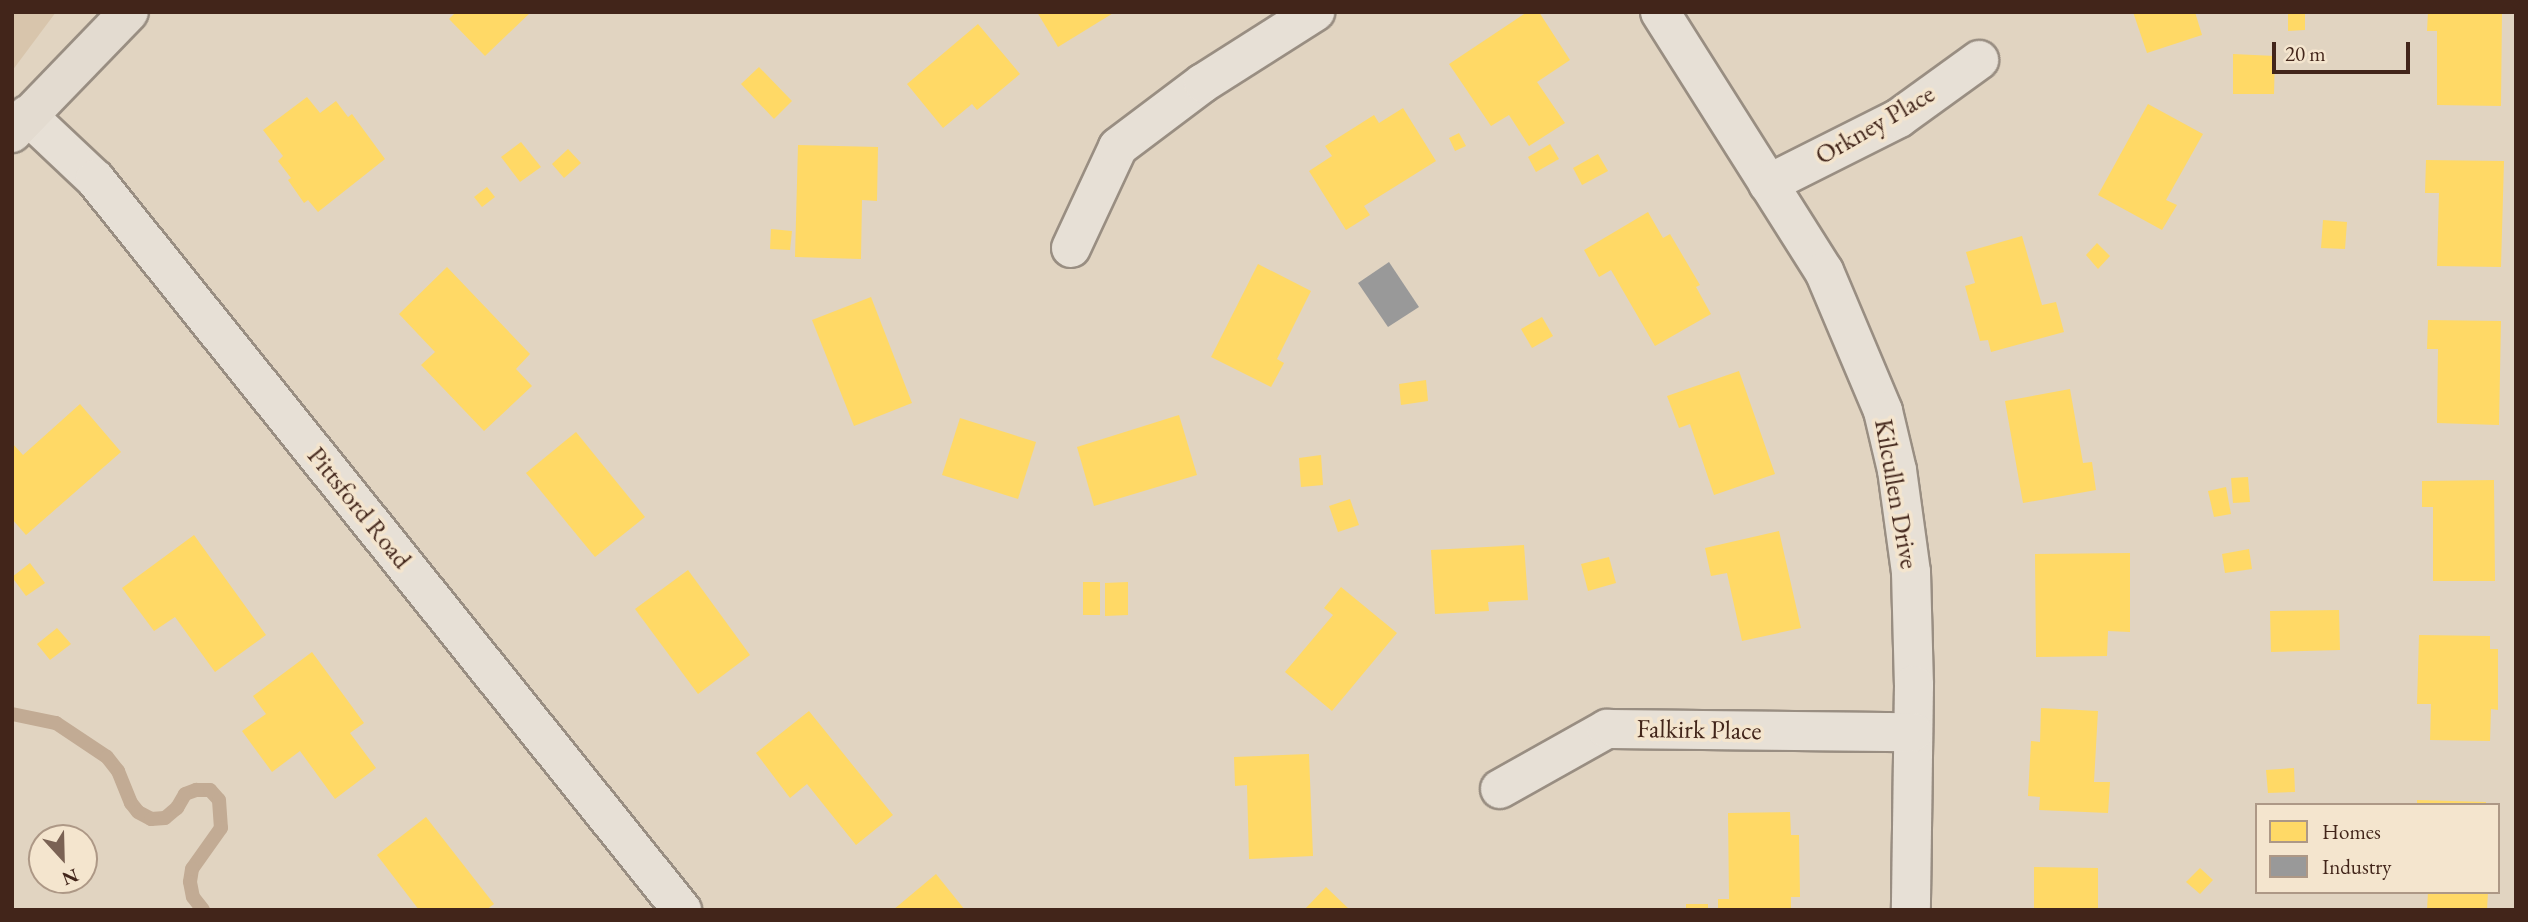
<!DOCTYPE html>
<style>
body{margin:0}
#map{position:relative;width:2528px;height:922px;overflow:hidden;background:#e1d4c1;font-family:"EB Garamond",serif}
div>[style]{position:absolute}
.green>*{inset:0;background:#d8c5ac}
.homes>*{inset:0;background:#ffd966}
.industry>*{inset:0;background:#999}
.stream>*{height:14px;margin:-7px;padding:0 7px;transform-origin:7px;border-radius:7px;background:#c2ab94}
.roads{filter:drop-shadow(2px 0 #998e82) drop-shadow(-2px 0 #998e82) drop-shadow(0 2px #998e82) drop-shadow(0 -2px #998e82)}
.street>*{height:38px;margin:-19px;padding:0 19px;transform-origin:19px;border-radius:19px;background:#e7e0d6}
.primary>*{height:38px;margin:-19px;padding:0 19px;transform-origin:19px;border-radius:19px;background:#e3dbd0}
span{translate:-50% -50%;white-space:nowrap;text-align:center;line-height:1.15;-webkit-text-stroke:7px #f4e5ce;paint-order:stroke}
.street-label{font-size:26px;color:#42251a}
.frame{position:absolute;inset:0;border:14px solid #42251a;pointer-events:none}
.legend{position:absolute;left:2255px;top:803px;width:245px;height:91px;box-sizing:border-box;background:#f4e5ce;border:2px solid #ad9886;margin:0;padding:9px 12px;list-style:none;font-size:21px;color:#42251a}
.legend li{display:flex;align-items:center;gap:14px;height:35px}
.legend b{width:35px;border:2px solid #ad9886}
.north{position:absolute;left:28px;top:824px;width:70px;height:70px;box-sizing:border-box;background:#f4e5ce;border:2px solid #ad9886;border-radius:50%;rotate:158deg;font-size:19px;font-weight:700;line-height:28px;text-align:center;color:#42251a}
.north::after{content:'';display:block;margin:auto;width:24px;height:32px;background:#7a6254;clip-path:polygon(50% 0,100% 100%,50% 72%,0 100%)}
.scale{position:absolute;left:2272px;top:42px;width:138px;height:32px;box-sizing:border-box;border:4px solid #42251a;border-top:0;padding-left:9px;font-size:21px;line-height:24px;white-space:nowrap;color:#42251a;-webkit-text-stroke:5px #f4e5ce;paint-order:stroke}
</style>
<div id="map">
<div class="green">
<div style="clip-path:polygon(12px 12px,56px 12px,12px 71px)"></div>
</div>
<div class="homes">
<div style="clip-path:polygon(456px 12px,531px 12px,485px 56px,449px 19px)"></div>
<div style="clip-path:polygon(1037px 12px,1115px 12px,1058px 47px)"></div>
<div style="clip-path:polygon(1527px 12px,1539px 12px,1570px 60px,1537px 82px,1565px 123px,1529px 146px,1509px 115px,1491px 126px,1449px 64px)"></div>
<div style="clip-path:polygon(2133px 12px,2195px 12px,2202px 35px,2147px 53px)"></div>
<div style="clip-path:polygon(2288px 12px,2305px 12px,2305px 30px,2288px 31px)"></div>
<div style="clip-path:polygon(2428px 12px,2502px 12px,2501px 106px,2437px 105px,2437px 31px,2427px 31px)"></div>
<div style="clip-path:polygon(978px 24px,1020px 74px,977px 110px,972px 104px,943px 128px,907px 84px)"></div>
<div style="clip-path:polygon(2233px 54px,2275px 56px,2274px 94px,2233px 94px)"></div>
<div style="clip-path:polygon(759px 67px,792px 101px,774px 119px,741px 84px)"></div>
<div style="clip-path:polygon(307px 97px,320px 113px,336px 101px,348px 117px,352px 114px,385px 159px,318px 212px,308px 200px,304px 203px,288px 180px,291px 178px,278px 161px,283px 156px,263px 130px)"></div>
<div style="clip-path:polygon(2148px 104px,2203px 134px,2166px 200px,2177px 205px,2162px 230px,2098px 195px)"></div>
<div style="clip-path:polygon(1403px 108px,1436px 161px,1364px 206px,1370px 215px,1346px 230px,1309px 171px,1332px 156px,1325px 146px,1374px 115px,1379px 123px)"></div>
<div style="clip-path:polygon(1459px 133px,1466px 146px,1455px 151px,1449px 138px)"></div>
<div style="clip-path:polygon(521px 142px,541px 167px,520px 182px,501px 157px)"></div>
<div style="clip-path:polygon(1550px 144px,1559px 159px,1536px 172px,1528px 157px)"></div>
<div style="clip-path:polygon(798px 145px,878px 147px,877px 201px,862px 200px,861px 259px,795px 257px)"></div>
<div style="clip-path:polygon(568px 149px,581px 163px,564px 178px,552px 164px)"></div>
<div style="clip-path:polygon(1598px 154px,1608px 171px,1582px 185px,1573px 168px)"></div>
<div style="clip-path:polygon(2426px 160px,2504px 161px,2501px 267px,2437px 266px,2439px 193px,2425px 193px)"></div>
<div style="clip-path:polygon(487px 187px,495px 197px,482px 207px,474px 197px)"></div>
<div style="clip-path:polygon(1648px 212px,1663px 238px,1670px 234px,1700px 285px,1696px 287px,1711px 314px,1655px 346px,1611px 270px,1599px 277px,1584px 250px)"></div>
<div style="clip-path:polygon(2323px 220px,2347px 222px,2345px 249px,2321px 248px)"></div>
<div style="clip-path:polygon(771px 229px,792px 231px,790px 250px,770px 249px)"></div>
<div style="clip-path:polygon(2022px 236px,2042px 305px,2056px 302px,2064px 332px,1991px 352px,1988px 340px,1980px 341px,1965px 286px,1975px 283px,1966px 252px)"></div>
<div style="clip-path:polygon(2097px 243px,2110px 256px,2098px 269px,2086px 255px)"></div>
<div style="clip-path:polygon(1258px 264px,1311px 291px,1277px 359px,1284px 363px,1271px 387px,1211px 357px)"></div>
<div style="clip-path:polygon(447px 267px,530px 354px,516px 369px,532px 386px,484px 431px,421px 365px,435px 352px,399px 314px)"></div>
<div style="clip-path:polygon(871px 297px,912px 403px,854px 426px,812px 320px)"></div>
<div style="clip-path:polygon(1542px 317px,1553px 336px,1532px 348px,1521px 329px)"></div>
<div style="clip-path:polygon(2428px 320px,2501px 321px,2499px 425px,2437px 423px,2438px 349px,2427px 349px)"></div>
<div style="clip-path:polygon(1739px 371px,1775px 474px,1714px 495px,1690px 424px,1679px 428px,1667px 396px)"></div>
<div style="clip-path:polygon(1426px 380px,1428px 401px,1401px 405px,1399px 384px)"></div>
<div style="clip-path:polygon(2070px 389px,2083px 463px,2092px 462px,2096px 490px,2023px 503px,2005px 401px)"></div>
<div style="clip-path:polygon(80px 404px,121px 452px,26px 535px,12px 519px,12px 443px,23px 455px)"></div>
<div style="clip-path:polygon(1179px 415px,1197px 475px,1094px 506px,1077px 447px)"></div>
<div style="clip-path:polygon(960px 418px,1036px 442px,1018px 499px,942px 475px)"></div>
<div style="clip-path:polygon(576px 432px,645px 517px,595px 557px,526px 473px)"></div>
<div style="clip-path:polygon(1321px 455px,1323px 485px,1301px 487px,1299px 458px)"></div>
<div style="clip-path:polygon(2248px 477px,2250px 502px,2233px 503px,2231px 478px)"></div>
<div style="clip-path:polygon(2494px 480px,2495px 581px,2433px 581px,2433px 507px,2422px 507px,2422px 481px)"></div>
<div style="clip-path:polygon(2226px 487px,2231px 514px,2214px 517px,2208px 491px)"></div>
<div style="clip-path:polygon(1350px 499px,1359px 525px,1338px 532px,1329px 506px)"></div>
<div style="clip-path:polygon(1779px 531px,1801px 628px,1742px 641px,1727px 573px,1711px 576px,1705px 548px)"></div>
<div style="clip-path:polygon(194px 535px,266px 635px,215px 672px,175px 617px,154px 631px,122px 588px)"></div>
<div style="clip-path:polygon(1524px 545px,1528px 600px,1488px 602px,1489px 611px,1435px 614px,1431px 550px)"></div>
<div style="clip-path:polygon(2249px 549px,2252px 569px,2225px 573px,2222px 554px)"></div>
<div style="clip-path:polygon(2130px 553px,2130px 632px,2108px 631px,2107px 656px,2036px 657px,2035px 554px)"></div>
<div style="clip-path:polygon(1609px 557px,1616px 583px,1588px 591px,1581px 564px)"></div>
<div style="clip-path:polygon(30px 563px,45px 583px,26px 596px,12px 577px)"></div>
<div style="clip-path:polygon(688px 570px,750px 655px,698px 694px,635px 609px)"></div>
<div style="clip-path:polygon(1083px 582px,1100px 582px,1100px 615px,1083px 615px)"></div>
<div style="clip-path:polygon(1128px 582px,1128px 615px,1105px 616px,1105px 583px)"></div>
<div style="clip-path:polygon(1341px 587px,1397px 633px,1332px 711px,1285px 672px,1333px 615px,1324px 608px)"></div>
<div style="clip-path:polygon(2339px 610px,2340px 650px,2271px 652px,2270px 611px)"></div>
<div style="clip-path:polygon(57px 628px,71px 644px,50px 660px,37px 644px)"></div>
<div style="clip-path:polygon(2419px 635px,2490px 636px,2490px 649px,2498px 649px,2498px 710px,2491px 709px,2490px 741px,2430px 740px,2431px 704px,2417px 704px)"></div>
<div style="clip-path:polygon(312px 652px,364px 723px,350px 733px,376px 768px,335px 799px,300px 751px,272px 772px,242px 731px,266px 714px,253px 696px)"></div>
<div style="clip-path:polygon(2041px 708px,2098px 711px,2094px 782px,2110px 782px,2108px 813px,2039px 810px,2040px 797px,2028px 796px,2031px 741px,2040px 742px)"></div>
<div style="clip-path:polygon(809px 711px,893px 815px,856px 845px,807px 784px,790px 798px,756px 753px)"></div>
<div style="clip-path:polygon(1309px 754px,1313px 856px,1249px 859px,1247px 785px,1235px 786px,1234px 757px)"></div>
<div style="clip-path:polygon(2294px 768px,2295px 792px,2268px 793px,2266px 770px)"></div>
<div style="clip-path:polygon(2417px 800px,2486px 802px,2486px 805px,2417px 805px)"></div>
<div style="clip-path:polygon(1790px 812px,1791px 835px,1799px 835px,1800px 897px,1791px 897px,1791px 910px,1718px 910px,1718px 899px,1729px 899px,1728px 813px)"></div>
<div style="clip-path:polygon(426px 817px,494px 904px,486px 910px,419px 910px,377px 855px)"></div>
<div style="clip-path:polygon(2034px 867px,2098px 868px,2098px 910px,2034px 910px)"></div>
<div style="clip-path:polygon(2200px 868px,2213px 880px,2200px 894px,2186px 882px)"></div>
<div style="clip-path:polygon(936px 874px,965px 910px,893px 910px)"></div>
<div style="clip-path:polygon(1326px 887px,1350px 910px,1304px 910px)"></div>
<div style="clip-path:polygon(2428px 892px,2488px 892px,2487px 910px,2427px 910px)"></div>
<div style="clip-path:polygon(1686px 904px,1708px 904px,1708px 910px,1686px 910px)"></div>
</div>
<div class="industry">
<div style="clip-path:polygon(1389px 262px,1419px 307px,1388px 327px,1358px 283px)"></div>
</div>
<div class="stream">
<div style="left:12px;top:714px;width:45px;rotate:11.6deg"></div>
<div style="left:56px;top:723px;width:61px;rotate:33.7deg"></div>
<div style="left:107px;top:757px;width:18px;rotate:52deg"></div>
<div style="left:118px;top:771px;width:35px;rotate:68deg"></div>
<div style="left:131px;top:803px;width:11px;rotate:52deg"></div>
<div style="left:138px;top:812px;width:15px;rotate:28deg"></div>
<div style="left:151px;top:819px;width:14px;rotate:-4deg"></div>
<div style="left:165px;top:818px;width:16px;rotate:-40deg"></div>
<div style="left:177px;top:808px;width:16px;rotate:-60deg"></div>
<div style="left:185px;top:794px;width:12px;rotate:-20deg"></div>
<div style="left:196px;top:790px;width:14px"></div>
<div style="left:210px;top:790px;width:13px;rotate:48deg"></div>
<div style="left:219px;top:800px;width:28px;rotate:86deg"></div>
<div style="left:221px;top:828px;width:50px;rotate:125.3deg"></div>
<div style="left:192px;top:869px;width:13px;rotate:99deg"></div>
<div style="left:190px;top:882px;width:15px;rotate:79deg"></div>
<div style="left:193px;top:897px;width:16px;rotate:52deg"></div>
</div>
<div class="roads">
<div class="street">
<div style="left:1660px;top:12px;width:307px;rotate:57.7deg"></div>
<div style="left:1824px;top:271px;width:152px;rotate:67.1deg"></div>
<div style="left:1883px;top:411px;width:61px;rotate:76.7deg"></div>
<div style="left:1897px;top:470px;width:103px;rotate:82.2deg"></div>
<div style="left:1911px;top:572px;width:113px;rotate:88.5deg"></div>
<div style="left:1914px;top:685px;width:225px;rotate:90.8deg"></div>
<div style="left:27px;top:115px;width:93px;rotate:43.3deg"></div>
<div style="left:95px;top:179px;width:938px;rotate:51.24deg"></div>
<div style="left:1768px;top:184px;width:147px;rotate:-26.7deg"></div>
<div style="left:1899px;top:118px;width:99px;rotate:-35.9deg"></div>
<div style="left:1071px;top:248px;width:111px;rotate:-65deg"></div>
<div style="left:1118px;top:147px;width:106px;rotate:-37deg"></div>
<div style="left:1203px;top:83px;width:133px;rotate:-32.4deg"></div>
<div style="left:1500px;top:789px;width:123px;rotate:-29.3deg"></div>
<div style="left:1607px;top:729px;width:306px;rotate:0.6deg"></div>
</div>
<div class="primary">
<div style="left:12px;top:133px;width:168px;rotate:-46deg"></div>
</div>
</div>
<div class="street-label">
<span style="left:1875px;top:125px;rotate:-30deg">Orkney Place</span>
<span style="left:1896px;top:494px;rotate:80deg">Kilcullen Drive</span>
<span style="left:359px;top:508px;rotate:51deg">Pittsford Road</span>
<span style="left:1699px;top:730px;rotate:1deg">Falkirk Place</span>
</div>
<div class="frame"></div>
<ul class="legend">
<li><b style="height:19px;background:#ffd966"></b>Homes</li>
<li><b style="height:19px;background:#999"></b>Industry</li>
</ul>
<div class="north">N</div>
<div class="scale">20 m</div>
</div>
